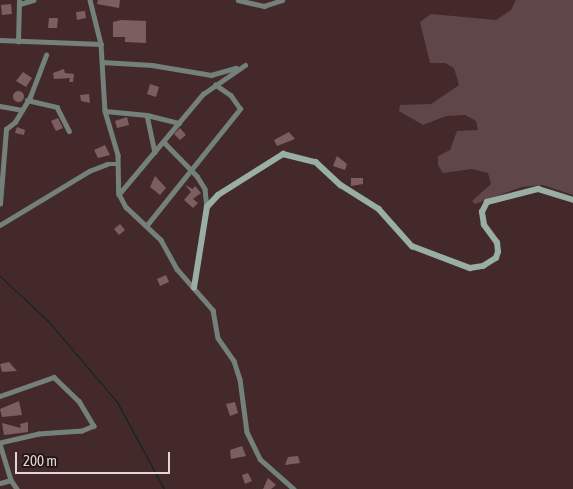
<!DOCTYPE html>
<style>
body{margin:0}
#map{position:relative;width:573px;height:489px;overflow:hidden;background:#44292b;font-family:"Asap Condensed",sans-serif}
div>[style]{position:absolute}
.green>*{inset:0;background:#5f4648}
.stream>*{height:1px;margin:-0.5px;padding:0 0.5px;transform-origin:0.5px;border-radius:0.5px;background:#04261b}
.building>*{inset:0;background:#7c5e60}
.round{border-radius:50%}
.street>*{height:4.5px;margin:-2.25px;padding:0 2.25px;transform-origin:2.25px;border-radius:2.25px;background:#74817b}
.secondary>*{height:5.5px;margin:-2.75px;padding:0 2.75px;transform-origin:2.75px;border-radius:2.75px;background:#99aea5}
span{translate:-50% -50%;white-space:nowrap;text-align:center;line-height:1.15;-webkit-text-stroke:4px #221617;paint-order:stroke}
.scale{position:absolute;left:15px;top:452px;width:155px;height:22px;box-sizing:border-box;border:2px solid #e5d3d4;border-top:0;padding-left:6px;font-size:15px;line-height:18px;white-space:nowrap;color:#e5d3d4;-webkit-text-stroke:4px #221617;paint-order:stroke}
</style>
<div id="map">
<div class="green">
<div style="clip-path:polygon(516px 0,573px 0,573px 195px,543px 185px,522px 187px,475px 204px,472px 201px,491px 184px,488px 173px,472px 169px,443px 173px,438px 165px,438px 156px,450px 150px,457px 131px,478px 130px,476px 121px,465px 115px,446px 116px,423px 125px,399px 111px,400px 105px,431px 104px,459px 85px,454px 68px,445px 63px,430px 63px,420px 22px,431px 14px,496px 20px,511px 10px)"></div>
</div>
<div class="stream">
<div style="left:0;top:276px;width:67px;rotate:43.2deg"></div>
<div style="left:49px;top:322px;width:105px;rotate:49.6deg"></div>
<div style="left:117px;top:402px;width:99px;rotate:61.6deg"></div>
</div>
<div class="building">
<div style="clip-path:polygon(98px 0,120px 0,119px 8px,97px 4px)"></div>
<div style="clip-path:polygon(11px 4px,12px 14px,2px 15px,1px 5px)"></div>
<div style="clip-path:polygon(85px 11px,86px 18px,77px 20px,76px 12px)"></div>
<div style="clip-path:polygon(49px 18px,58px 18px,57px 28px,48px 28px)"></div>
<div style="clip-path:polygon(121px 20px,146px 21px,146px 43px,125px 42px,125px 37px,113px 37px,113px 22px)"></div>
<div style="clip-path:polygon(64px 69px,65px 73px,74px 74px,73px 82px,69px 82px,70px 78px,54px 79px,53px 73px)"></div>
<div style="clip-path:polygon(23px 72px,32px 78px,26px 87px,16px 81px)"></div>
<div style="clip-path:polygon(150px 84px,159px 87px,156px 97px,147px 94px)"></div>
<div class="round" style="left:12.5px;top:90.5px;width:11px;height:11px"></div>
<div style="clip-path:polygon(89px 94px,90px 103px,81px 101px,80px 95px)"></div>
<div style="clip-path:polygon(127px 117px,129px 125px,117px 128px,115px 121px)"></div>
<div style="clip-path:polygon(58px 118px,63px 128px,56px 131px,51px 121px)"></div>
<div style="clip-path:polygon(17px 127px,25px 130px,24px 135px,15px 133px)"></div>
<div style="clip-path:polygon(180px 128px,186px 135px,180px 140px,174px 134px)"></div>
<div style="clip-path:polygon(289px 132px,295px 139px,277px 146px,274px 140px)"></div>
<div style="clip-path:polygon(105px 145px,110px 155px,98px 158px,94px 150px)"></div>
<div style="clip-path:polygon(337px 156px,347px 164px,345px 170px,333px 166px)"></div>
<div style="clip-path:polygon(155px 176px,166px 188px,160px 195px,150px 187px)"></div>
<div style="clip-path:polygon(351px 178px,363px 178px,363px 184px,351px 186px)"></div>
<div style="clip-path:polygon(185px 185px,193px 189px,195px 186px,201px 193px,193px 199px,198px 203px,193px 208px,184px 200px,191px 192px)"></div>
<div style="clip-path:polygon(120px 224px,125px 230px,119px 235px,114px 229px)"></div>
<div style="clip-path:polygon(166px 275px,169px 282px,160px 286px,157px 279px)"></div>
<div style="clip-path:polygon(9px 362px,17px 371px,2px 372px,0 364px)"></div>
<div style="clip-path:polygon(19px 401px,22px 415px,2px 417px,0 409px)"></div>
<div style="clip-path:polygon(235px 402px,238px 413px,230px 416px,226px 404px)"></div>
<div style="clip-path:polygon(28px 422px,28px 432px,4px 435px,2px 423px,21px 428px,20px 424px)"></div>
<div style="clip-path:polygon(242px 446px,246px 456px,231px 459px,230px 450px)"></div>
<div style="clip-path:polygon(298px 456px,300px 463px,285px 465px,288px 457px)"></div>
<div style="clip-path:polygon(248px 473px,252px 481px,245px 484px,242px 475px)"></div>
<div style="clip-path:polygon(268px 478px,276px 485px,271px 489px,263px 489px)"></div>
</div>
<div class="street">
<div style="left:90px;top:0;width:45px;rotate:76deg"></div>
<div style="left:101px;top:44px;width:67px;rotate:86.6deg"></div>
<div style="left:105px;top:111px;width:46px;rotate:73.5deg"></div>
<div style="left:118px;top:155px;width:39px;rotate:89deg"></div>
<div style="left:119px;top:194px;width:15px;rotate:62deg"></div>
<div style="left:126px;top:207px;width:48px;rotate:43.3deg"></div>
<div style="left:161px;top:240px;width:33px;rotate:61deg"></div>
<div style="left:177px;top:269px;width:55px;rotate:48.7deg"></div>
<div style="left:213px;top:310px;width:28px;rotate:80deg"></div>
<div style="left:218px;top:338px;width:28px;rotate:55deg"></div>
<div style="left:234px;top:361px;width:19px;rotate:72deg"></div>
<div style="left:240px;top:379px;width:53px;rotate:82.5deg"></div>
<div style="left:247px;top:432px;width:30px;rotate:64deg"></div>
<div style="left:260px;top:459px;width:45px;rotate:41.4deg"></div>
<div style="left:238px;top:0;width:27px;rotate:13deg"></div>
<div style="left:264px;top:6px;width:19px;rotate:-18deg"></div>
<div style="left:20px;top:4px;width:14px;rotate:-17deg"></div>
<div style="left:0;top:40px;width:101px;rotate:2.3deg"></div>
<div style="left:18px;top:42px;width:42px;rotate:-88.6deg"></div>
<div style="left:102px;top:62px;width:50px;rotate:3.4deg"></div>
<div style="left:152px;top:65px;width:60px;rotate:9.6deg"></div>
<div style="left:211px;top:75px;width:26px;rotate:-16deg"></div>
<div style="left:27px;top:100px;width:31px;rotate:13deg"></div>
<div style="left:57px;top:107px;width:27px;rotate:63deg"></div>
<div style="left:0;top:106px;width:22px;rotate:10deg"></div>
<div style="left:105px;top:111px;width:42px;rotate:5.4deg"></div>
<div style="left:147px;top:115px;width:33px;rotate:14deg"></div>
<div style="left:147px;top:115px;width:38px;rotate:78deg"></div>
<div style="left:164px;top:142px;width:47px;rotate:45.9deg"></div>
<div style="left:197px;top:176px;width:15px;rotate:58deg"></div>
<div style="left:205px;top:189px;width:18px;rotate:84deg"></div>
<div style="left:119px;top:194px;width:131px;rotate:-50deg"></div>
<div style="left:203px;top:94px;width:51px;rotate:-34.6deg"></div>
<div style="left:0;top:204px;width:75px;rotate:-85.4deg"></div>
<div style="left:6px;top:129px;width:11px;rotate:-38deg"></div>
<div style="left:15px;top:122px;width:29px;rotate:-59deg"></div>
<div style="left:30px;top:97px;width:45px;rotate:-69.1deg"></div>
<div style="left:0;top:225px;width:104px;rotate:-31.2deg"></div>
<div style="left:89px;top:171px;width:19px;rotate:-21deg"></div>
<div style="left:107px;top:164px;width:11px"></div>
<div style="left:147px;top:225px;width:149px;rotate:-51.3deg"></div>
<div style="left:240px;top:109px;width:16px;rotate:-125deg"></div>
<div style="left:231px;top:96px;width:19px;rotate:-145deg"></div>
<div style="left:0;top:396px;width:57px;rotate:-19.4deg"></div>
<div style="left:54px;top:377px;width:35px;rotate:44deg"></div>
<div style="left:79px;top:401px;width:29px;rotate:59deg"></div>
<div style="left:94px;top:426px;width:13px;rotate:157deg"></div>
<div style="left:82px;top:431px;width:43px;rotate:176deg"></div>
<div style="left:39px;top:434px;width:40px;rotate:167deg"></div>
<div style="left:0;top:444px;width:38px;rotate:73deg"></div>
<div style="left:11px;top:480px;width:11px;rotate:56deg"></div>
<div style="left:0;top:483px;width:11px;rotate:-15deg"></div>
</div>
<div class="secondary">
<div style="left:194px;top:288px;width:82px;rotate:-80.9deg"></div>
<div style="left:207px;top:207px;width:16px;rotate:-47deg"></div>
<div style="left:218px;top:195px;width:77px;rotate:-32.2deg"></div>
<div style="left:283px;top:154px;width:34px;rotate:14deg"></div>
<div style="left:316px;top:162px;width:34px;rotate:43deg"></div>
<div style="left:341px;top:185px;width:45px;rotate:32.3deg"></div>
<div style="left:379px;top:209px;width:50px;rotate:48.3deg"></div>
<div style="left:412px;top:246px;width:62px;rotate:20.8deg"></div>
<div style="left:470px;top:268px;width:13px;rotate:-9deg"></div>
<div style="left:483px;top:266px;width:15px;rotate:-32deg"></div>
<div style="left:496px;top:258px;width:6px;rotate:-72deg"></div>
<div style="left:498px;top:252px;width:9px;rotate:-96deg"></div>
<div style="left:497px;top:243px;width:22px;rotate:-126deg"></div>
<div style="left:484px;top:225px;width:13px;rotate:-99deg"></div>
<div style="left:482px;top:212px;width:11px;rotate:-63deg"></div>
<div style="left:487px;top:202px;width:53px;rotate:-14.3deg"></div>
<div style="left:538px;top:189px;width:37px;rotate:17deg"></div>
</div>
<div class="scale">200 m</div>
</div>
